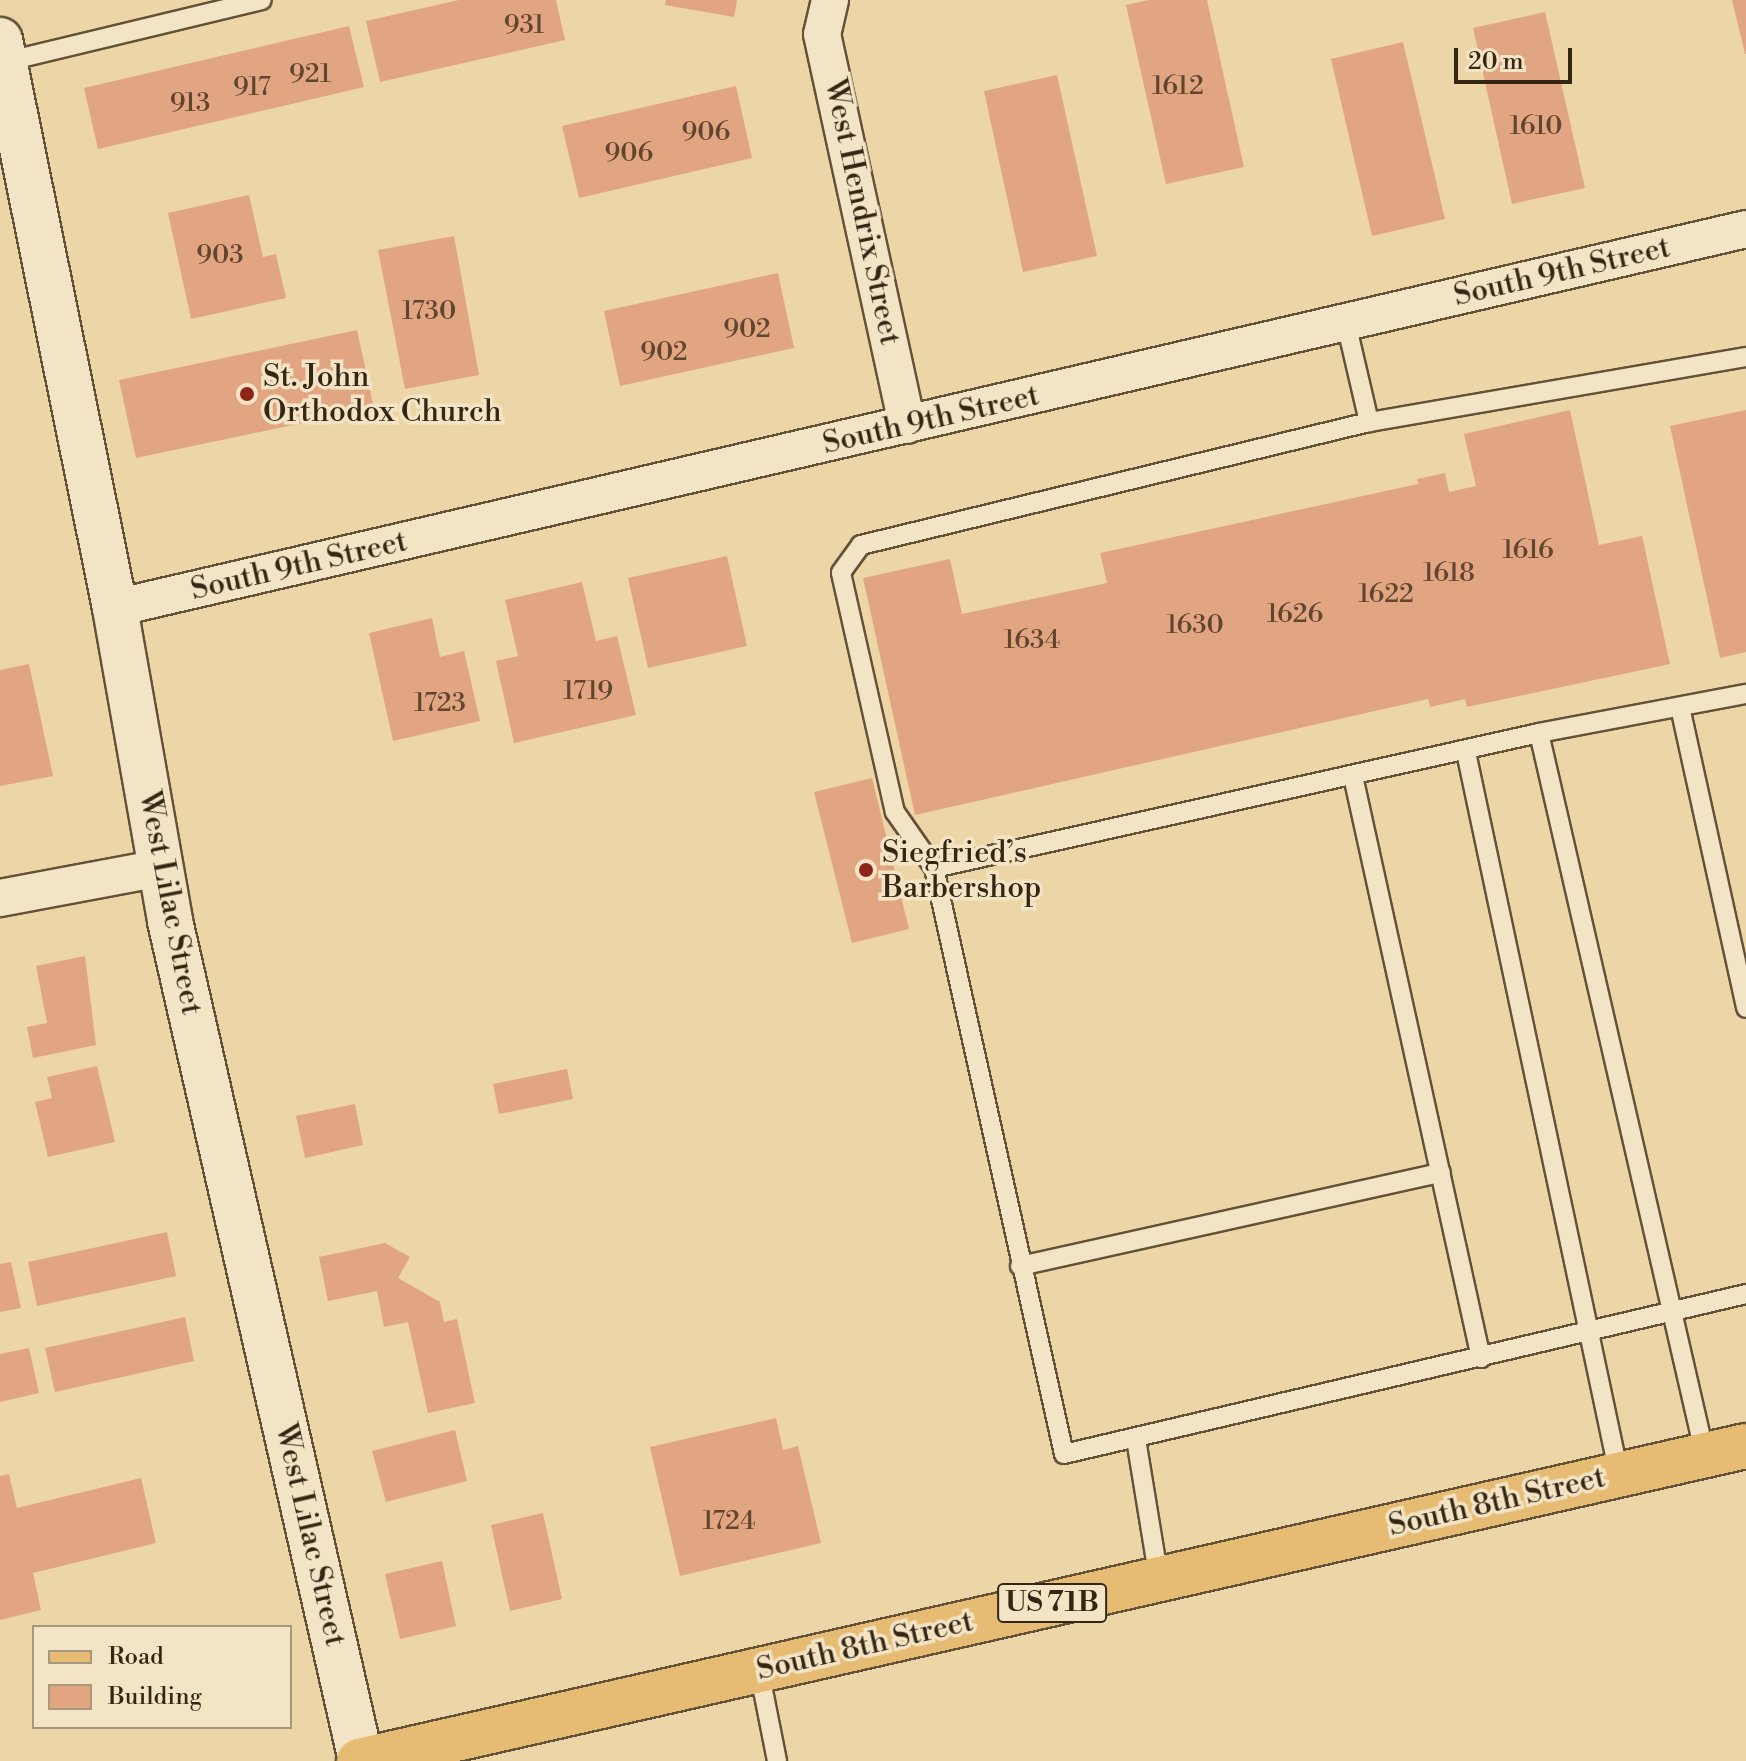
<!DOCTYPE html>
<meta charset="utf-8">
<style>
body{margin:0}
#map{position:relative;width:1746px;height:1761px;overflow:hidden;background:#ecd6a7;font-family:"Libre Bodoni",serif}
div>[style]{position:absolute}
.building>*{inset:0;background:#e2a582}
.roads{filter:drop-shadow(2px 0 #635138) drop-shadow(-2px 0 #635138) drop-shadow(0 2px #635138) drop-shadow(0 -2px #635138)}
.lane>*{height:18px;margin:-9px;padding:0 9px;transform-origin:9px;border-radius:9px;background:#f3e4c6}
.street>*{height:36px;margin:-18px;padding:0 18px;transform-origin:18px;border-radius:18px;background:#f3e4c6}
.secondary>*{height:44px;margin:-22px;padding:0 22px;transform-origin:22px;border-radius:22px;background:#f3e4c6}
.primary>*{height:44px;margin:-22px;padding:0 22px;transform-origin:22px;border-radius:22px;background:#e6bb74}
.dots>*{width:22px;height:22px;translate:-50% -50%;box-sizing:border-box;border:4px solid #f3e4c6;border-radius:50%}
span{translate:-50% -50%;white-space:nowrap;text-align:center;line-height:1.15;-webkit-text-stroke:7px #f3e4c6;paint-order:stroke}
.number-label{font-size:26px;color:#60452f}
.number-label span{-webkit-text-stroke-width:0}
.shield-label span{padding:2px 6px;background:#f3e4c6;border:2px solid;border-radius:6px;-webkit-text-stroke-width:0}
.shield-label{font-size:28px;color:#352513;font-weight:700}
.street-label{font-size:30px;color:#352513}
.poi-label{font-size:30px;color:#352513}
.left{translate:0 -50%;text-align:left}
.legend{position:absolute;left:32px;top:1625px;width:260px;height:104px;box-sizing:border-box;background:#f3e4c6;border:2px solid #a7987e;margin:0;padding:10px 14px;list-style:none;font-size:24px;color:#352513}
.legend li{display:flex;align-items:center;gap:16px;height:40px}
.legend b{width:40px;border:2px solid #a7987e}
.scale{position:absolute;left:1454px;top:48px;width:118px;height:36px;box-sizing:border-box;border:4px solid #352513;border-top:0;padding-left:10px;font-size:24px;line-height:28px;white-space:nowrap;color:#352513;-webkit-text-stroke:6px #f3e4c6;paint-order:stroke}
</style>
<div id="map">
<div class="building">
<div style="clip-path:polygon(459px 0,556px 0,565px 40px,380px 82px,366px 21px)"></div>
<div style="clip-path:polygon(666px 0,737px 0,734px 17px,665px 5px)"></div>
<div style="clip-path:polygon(1149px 0,1207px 0,1244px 167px,1166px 184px,1126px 5px)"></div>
<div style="clip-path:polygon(1732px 0,1746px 0,1746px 54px,1745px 54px)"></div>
<div style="clip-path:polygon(1545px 12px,1585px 188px,1512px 204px,1473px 28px)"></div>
<div style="clip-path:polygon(349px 26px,364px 87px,98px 149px,84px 88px)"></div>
<div style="clip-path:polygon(1403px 42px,1445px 219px,1372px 236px,1331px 59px)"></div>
<div style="clip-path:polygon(1057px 75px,1097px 256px,1023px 272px,984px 91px)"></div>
<div style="clip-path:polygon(736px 86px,752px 158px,579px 198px,562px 126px)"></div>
<div style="clip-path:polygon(249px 195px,263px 257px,276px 254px,286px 298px,191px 319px,168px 213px)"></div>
<div style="clip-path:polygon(454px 236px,479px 375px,405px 389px,378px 250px)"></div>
<div style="clip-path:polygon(778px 273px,794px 348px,620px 386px,604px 311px)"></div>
<div style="clip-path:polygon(357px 330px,374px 408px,136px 458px,119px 380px)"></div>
<div style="clip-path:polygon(1570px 410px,1599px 545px,1642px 536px,1670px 664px,1467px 707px,1465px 699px,1430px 707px,1428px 699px,915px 815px,863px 578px,950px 559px,962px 614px,1107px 583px,1100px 553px,1418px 484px,1417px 479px,1445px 473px,1449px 492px,1476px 486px,1464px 434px)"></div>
<div style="clip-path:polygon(1746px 410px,1746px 652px,1720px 658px,1670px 426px)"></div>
<div style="clip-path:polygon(727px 556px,747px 646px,648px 668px,628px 578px)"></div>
<div style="clip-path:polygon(582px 582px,596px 641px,617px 636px,636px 715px,514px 743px,496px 661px,518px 656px,505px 600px)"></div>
<div style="clip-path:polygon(432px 618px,440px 657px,464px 651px,480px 721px,393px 741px,369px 633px)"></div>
<div style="clip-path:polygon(29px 664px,53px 776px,0 786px,0 670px)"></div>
<div style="clip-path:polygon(872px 778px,909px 929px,852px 943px,814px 792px)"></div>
<div style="clip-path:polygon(85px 956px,96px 1045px,33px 1058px,27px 1027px,47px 1023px,36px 966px)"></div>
<div style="clip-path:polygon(97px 1066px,115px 1142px,48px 1157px,35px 1102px,52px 1098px,47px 1077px)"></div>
<div style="clip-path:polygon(567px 1069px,573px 1099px,499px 1114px,493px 1084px)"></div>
<div style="clip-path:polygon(355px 1104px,363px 1145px,305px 1158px,296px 1116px)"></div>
<div style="clip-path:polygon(167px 1232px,176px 1276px,37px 1306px,28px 1262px)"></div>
<div style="clip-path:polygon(385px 1243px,410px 1257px,398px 1278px,440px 1302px,444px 1322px,457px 1319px,475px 1403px,428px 1413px,408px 1322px,384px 1327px,377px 1291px,328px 1301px,319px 1257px)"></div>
<div style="clip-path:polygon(11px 1262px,21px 1308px,0 1312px,0 1264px)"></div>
<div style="clip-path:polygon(185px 1317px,194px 1361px,55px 1392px,45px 1348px)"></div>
<div style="clip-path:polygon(29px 1348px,39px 1393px,0 1402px,0 1354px)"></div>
<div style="clip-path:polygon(776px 1418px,783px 1450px,798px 1446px,821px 1543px,680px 1576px,650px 1447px)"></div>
<div style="clip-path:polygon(455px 1430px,467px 1481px,386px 1502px,372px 1451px)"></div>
<div style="clip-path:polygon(9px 1474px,17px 1508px,141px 1478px,156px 1543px,33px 1573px,41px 1610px,0 1620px,0 1476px)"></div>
<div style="clip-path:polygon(543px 1513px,562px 1599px,510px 1611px,491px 1525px)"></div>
<div style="clip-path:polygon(442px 1561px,456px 1626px,400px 1639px,385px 1574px)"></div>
</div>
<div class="roads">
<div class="lane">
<div style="left:4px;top:62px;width:265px;rotate:-13.5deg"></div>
<div style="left:1346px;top:323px;width:102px;rotate:76.9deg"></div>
<div style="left:1369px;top:422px;width:383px;rotate:-9.8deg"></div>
<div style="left:1369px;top:422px;width:523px;rotate:166.39deg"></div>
<div style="left:861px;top:545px;width:34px;rotate:126deg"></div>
<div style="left:841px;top:573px;width:245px;rotate:77.3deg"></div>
<div style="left:895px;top:812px;width:68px;rotate:55.1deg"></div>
<div style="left:934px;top:868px;width:600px;rotate:77.49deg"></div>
<div style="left:1064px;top:1454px;width:701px;rotate:-13.2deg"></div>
<div style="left:1680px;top:707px;width:308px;rotate:77.6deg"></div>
<div style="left:1539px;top:733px;width:741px;rotate:77.05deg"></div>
<div style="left:1466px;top:752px;width:738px;rotate:78.04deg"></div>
<div style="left:1353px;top:776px;width:596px;rotate:77.6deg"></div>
<div style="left:934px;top:868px;width:620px;rotate:-12.58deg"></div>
<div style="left:1539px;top:733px;width:211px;rotate:-10.7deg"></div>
<div style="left:1020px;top:1266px;width:431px;rotate:-12.5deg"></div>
<div style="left:1136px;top:1439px;width:142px;rotate:80.7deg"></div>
<div style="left:759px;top:1670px;width:93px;rotate:78.8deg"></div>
</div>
<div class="street">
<div style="left:830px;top:0;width:35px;rotate:103deg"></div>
<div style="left:822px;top:34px;width:400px;rotate:77.7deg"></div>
<div style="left:115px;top:608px;width:1674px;rotate:-13.08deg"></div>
<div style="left:0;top:898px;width:164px;rotate:-10.6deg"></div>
</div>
<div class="secondary">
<div style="left:0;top:40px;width:580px;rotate:78.55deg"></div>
<div style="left:115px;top:608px;width:318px;rotate:80deg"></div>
<div style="left:170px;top:921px;width:860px;rotate:77.18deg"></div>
</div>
<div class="primary">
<div style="left:359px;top:1761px;width:1422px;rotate:-12.8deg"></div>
</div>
</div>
<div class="dots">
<div style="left:247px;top:394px;background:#8f2418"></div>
<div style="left:866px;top:870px;background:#8f2418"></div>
</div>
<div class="number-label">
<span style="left:524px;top:26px">931</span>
<span style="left:310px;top:75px">921</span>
<span style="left:1178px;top:87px">1612</span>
<span style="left:252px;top:88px">917</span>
<span style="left:190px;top:104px">913</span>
<span style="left:1536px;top:127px">1610</span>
<span style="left:706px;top:133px">906</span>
<span style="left:629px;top:154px">906</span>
<span style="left:220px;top:256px">903</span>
<span style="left:429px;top:312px">1730</span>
<span style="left:747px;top:330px">902</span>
<span style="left:664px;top:353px">902</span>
<span style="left:1528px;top:551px">1616</span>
<span style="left:1449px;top:574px">1618</span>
<span style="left:1386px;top:595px">1622</span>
<span style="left:1295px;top:615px">1626</span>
<span style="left:1195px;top:626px">1630</span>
<span style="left:1032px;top:641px">1634</span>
<span style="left:588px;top:692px">1719</span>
<span style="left:440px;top:704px">1723</span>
<span style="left:729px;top:1522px">1724</span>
</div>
<div class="shield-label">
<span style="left:1052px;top:1603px">US 71B</span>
</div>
<div class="street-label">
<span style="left:862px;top:212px;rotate:78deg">West Hendrix Street</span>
<span style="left:1562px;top:272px;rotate:-13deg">South 9th Street</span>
<span style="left:931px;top:420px;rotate:-13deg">South 9th Street</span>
<span style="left:299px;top:566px;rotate:-13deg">South 9th Street</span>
<span style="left:170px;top:903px;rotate:79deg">West Lilac Street</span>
<span style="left:1497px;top:1502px;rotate:-13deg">South 8th Street</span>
<span style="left:310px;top:1535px;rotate:77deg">West Lilac Street</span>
<span style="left:865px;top:1646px;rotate:-13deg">South 8th Street</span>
</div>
<div class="poi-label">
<span class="left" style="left:263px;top:394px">St. John<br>Orthodox Church</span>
<span class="left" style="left:882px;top:870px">Siegfried’s<br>Barbershop</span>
</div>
<ul class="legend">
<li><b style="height:10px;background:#e6bb74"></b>Road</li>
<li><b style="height:22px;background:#e2a582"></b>Building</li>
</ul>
<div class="scale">20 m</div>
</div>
